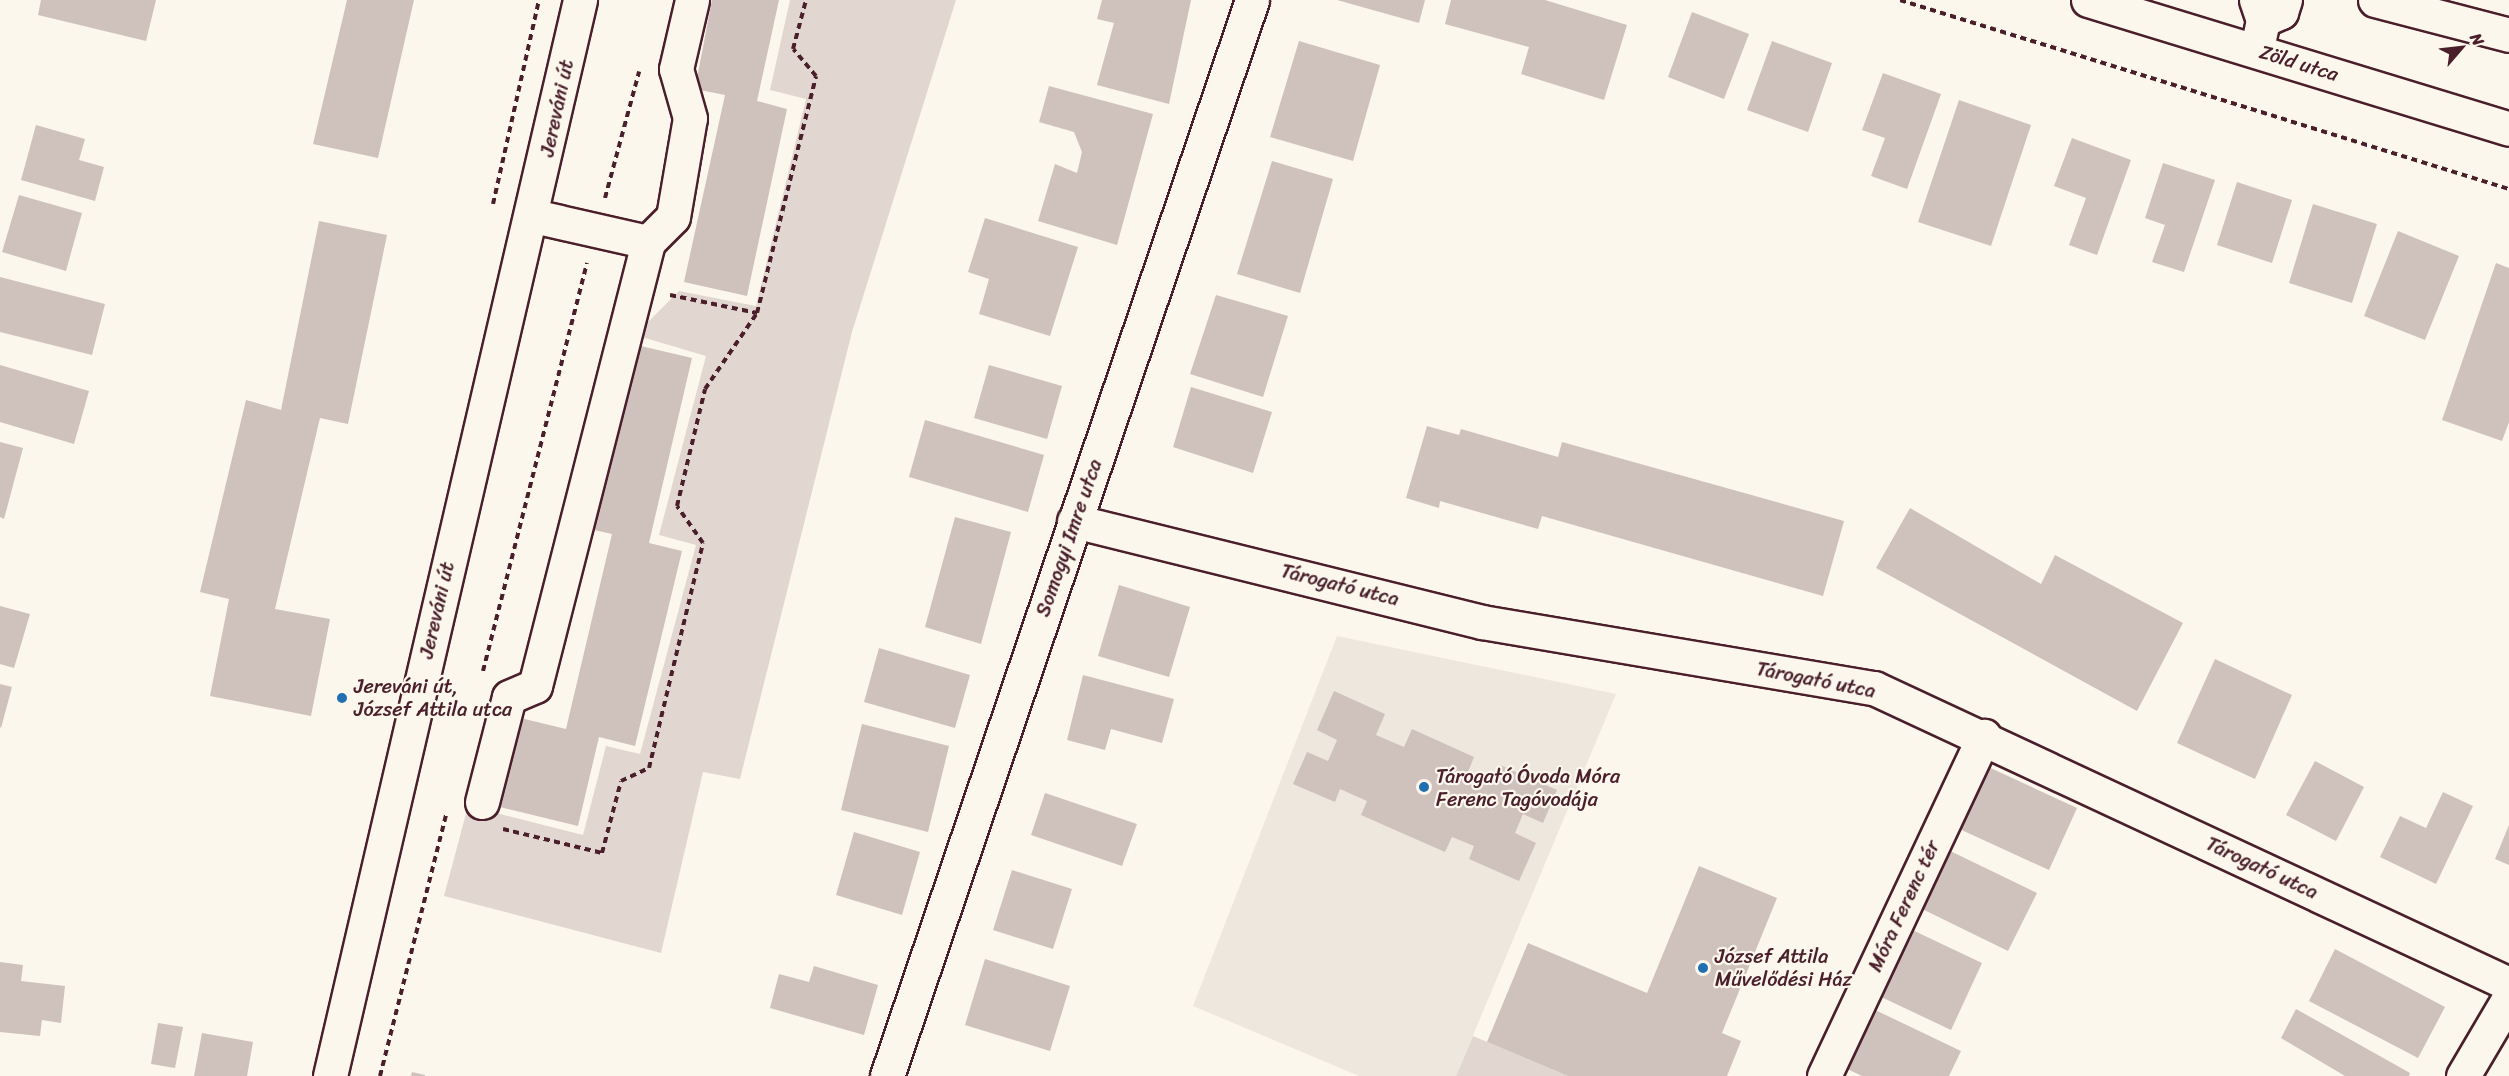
<!DOCTYPE html>
<meta charset="utf-8">
<style>
body{margin:0}
#map{position:relative;width:2509px;height:1076px;overflow:hidden;background:#fbf7ec;font-family:Sriracha,sans-serif}
div>[style]{position:absolute}
.built>*{inset:0;background:#eee7de}
.green>*{inset:0;background:#e2d7d0}
.building>*{inset:0;background:#cfc2bc}
.path>*{height:4px;margin-top:-2px;transform-origin:0;background:repeating-linear-gradient(90deg,#4a1f2b 0 6px,transparent 0 10.5px)}
.roads{filter:drop-shadow(2px 0 #4a1f2b) drop-shadow(-2px 0 #4a1f2b) drop-shadow(0 2px #4a1f2b) drop-shadow(0 -2px #4a1f2b)}
.minor>*{height:33px;margin:-16.5px;padding:0 16.5px;transform-origin:16.5px;border-radius:16.5px;background:#fbf7ec}
.dots>*{width:16px;height:16px;translate:-50% -50%;box-sizing:border-box;border:3px solid #fbf7ec;border-radius:50%}
span{translate:-50% -50%;white-space:nowrap;text-align:center;line-height:1.15;-webkit-text-stroke:4.5px #fbf7ec;paint-order:stroke}
.street-label{font-size:20px;color:#4a1f2b}
.poi-label{font-size:20px;color:#4a1f2b}
.left{translate:0 -50%;text-align:left}
.north{position:absolute;left:2431px;top:18px;width:60px;height:60px;-webkit-text-stroke:4px #fbf7ec;paint-order:stroke;rotate:62deg;font-size:16px;font-weight:700;line-height:24px;text-align:center;color:#4a1f2b}
.north::after{content:'';display:block;margin:auto;width:21px;height:27px;background:#4a1f2b;clip-path:polygon(50% 0,100% 100%,50% 72%,0 100%)}
</style>
<div id="map">
<div class="built">
<div style="clip-path:polygon(1337px 636px,1616px 694px,1456px 1076px,1359px 1076px,1193px 1006px)"></div>
</div>
<div class="green">
<div style="clip-path:polygon(790px 0,956px 0,852px 332px,740px 779px,703px 772px,661px 953px,444px 896px,468px 806px,583px 835px,606px 746px,640px 754px,696px 545px,659px 535px,706px 356px,635px 335px,679px 291px,756px 306px,806px 99px,770px 90px)"></div>
<div style="clip-path:polygon(1473px 1036px,1487px 1042px,1568px 1076px,1456px 1076px)"></div>
</div>
<div class="building">
<div style="clip-path:polygon(41px 0,156px 0,146px 41px,38px 15px)"></div>
<div style="clip-path:polygon(347px 0,414px 0,378px 158px,313px 144px)"></div>
<div style="clip-path:polygon(712px 0,779px 0,757px 101px,787px 109px,747px 296px,684px 282px,725px 95px,695px 89px)"></div>
<div style="clip-path:polygon(1102px 0,1191px 0,1169px 104px,1097px 85px,1114px 23px,1097px 19px)"></div>
<div style="clip-path:polygon(1337px 0,1425px 0,1419px 23px)"></div>
<div style="clip-path:polygon(1451px 0,1545px 0,1627px 25px,1604px 100px,1521px 74px,1529px 47px,1445px 24px)"></div>
<div style="clip-path:polygon(1692px 12px,1749px 34px,1724px 99px,1668px 77px)"></div>
<div style="clip-path:polygon(1299px 41px,1380px 65px,1353px 161px,1270px 137px)"></div>
<div style="clip-path:polygon(1772px 41px,1832px 63px,1808px 132px,1747px 110px)"></div>
<div style="clip-path:polygon(1883px 73px,1941px 94px,1907px 189px,1871px 176px,1885px 138px,1862px 130px)"></div>
<div style="clip-path:polygon(1049px 86px,1153px 114px,1117px 245px,1038px 221px,1055px 164px,1077px 173px,1082px 152px,1074px 132px,1039px 122px)"></div>
<div style="clip-path:polygon(1959px 100px,2031px 125px,1991px 246px,1918px 222px)"></div>
<div style="clip-path:polygon(36px 125px,85px 139px,79px 160px,104px 167px,95px 201px,21px 180px)"></div>
<div style="clip-path:polygon(2072px 138px,2131px 160px,2097px 255px,2069px 245px,2086px 198px,2054px 186px)"></div>
<div style="clip-path:polygon(1272px 161px,1333px 179px,1300px 293px,1237px 274px)"></div>
<div style="clip-path:polygon(2163px 163px,2215px 180px,2184px 272px,2152px 262px,2165px 225px,2145px 218px)"></div>
<div style="clip-path:polygon(2237px 182px,2292px 200px,2272px 263px,2217px 245px)"></div>
<div style="clip-path:polygon(19px 195px,82px 213px,66px 271px,2px 252px)"></div>
<div style="clip-path:polygon(2313px 204px,2377px 224px,2352px 303px,2289px 283px)"></div>
<div style="clip-path:polygon(985px 218px,1078px 247px,1050px 336px,979px 314px,989px 279px,968px 272px)"></div>
<div style="clip-path:polygon(319px 221px,387px 235px,348px 424px,320px 418px,275px 609px,330px 619px,311px 716px,210px 696px,229px 599px,200px 592px,246px 400px,281px 410px)"></div>
<div style="clip-path:polygon(2398px 231px,2459px 256px,2425px 340px,2364px 316px)"></div>
<div style="clip-path:polygon(2496px 263px,2509px 268px,2509px 422px,2502px 441px,2442px 420px)"></div>
<div style="clip-path:polygon(0 277px,105px 304px,92px 355px,0 332px)"></div>
<div style="clip-path:polygon(1216px 295px,1288px 316px,1263px 397px,1190px 374px)"></div>
<div style="clip-path:polygon(628px 343px,692px 358px,649px 543px,682px 551px,635px 746px,599px 737px,578px 826px,487px 804px,508px 715px,566px 729px,612px 534px,585px 528px)"></div>
<div style="clip-path:polygon(0 365px,89px 391px,74px 444px,0 422px)"></div>
<div style="clip-path:polygon(989px 365px,1062px 386px,1047px 439px,974px 418px)"></div>
<div style="clip-path:polygon(1191px 387px,1272px 412px,1253px 473px,1173px 447px)"></div>
<div style="clip-path:polygon(925px 420px,1044px 455px,1028px 512px,909px 477px)"></div>
<div style="clip-path:polygon(1427px 426px,1459px 435px,1461px 429px,1558px 457px,1562px 442px,1844px 521px,1823px 596px,1542px 516px,1538px 529px,1440px 501px,1439px 508px,1406px 498px)"></div>
<div style="clip-path:polygon(0 442px,23px 448px,4px 519px,0 517px)"></div>
<div style="clip-path:polygon(1910px 508px,2041px 584px,2055px 555px,2183px 623px,2137px 711px,1876px 568px)"></div>
<div style="clip-path:polygon(955px 517px,1011px 532px,981px 644px,925px 627px)"></div>
<div style="clip-path:polygon(1119px 585px,1190px 607px,1169px 677px,1098px 656px)"></div>
<div style="clip-path:polygon(0 606px,30px 614px,14px 668px,0 664px)"></div>
<div style="clip-path:polygon(879px 648px,970px 675px,955px 728px,864px 702px)"></div>
<div style="clip-path:polygon(2215px 659px,2292px 695px,2255px 779px,2177px 743px)"></div>
<div style="clip-path:polygon(1083px 675px,1174px 699px,1162px 743px,1111px 729px,1105px 750px,1067px 740px)"></div>
<div style="clip-path:polygon(0 684px,12px 687px,1px 728px,0 727px)"></div>
<div style="clip-path:polygon(1334px 691px,1385px 714px,1376px 735px,1404px 747px,1412px 729px,1474px 757px,1468px 772px,1492px 783px,1500px 765px,1557px 790px,1543px 823px,1523px 814px,1515px 833px,1536px 843px,1519px 881px,1469px 859px,1474px 846px,1452px 837px,1445px 852px,1361px 815px,1367px 801px,1340px 789px,1335px 802px,1293px 784px,1307px 752px,1328px 761px,1337px 740px,1317px 730px)"></div>
<div style="clip-path:polygon(862px 724px,949px 746px,928px 832px,841px 810px)"></div>
<div style="clip-path:polygon(2315px 761px,2364px 787px,2336px 841px,2286px 815px)"></div>
<div style="clip-path:polygon(1984px 765px,2077px 808px,2049px 870px,1955px 827px)"></div>
<div style="clip-path:polygon(2443px 792px,2473px 806px,2436px 884px,2380px 857px,2400px 816px,2426px 828px)"></div>
<div style="clip-path:polygon(1045px 793px,1137px 824px,1122px 866px,1031px 835px)"></div>
<div style="clip-path:polygon(2509px 825px,2509px 865px,2495px 859px)"></div>
<div style="clip-path:polygon(854px 832px,920px 852px,902px 915px,836px 895px)"></div>
<div style="clip-path:polygon(1944px 848px,2037px 893px,2008px 951px,1916px 906px)"></div>
<div style="clip-path:polygon(1699px 866px,1777px 898px,1722px 1033px,1741px 1041px,1727px 1076px,1568px 1076px,1487px 1042px,1528px 943px,1647px 993px)"></div>
<div style="clip-path:polygon(1012px 870px,1072px 889px,1053px 949px,993px 930px)"></div>
<div style="clip-path:polygon(1906px 927px,1982px 963px,1951px 1030px,1875px 994px)"></div>
<div style="clip-path:polygon(2335px 949px,2445px 1007px,2418px 1058px,2309px 1001px)"></div>
<div style="clip-path:polygon(985px 959px,1070px 986px,1050px 1051px,965px 1025px)"></div>
<div style="clip-path:polygon(0 962px,23px 965px,21px 981px,65px 986px,61px 1023px,42px 1020px,40px 1036px,0 1032px)"></div>
<div style="clip-path:polygon(814px 966px,878px 985px,864px 1035px,770px 1008px,779px 974px,809px 982px)"></div>
<div style="clip-path:polygon(1871px 1008px,1961px 1051px,1949px 1076px,1862px 1076px,1843px 1067px)"></div>
<div style="clip-path:polygon(2296px 1009px,2410px 1073px,2409px 1076px,2345px 1076px,2281px 1038px)"></div>
<div style="clip-path:polygon(158px 1023px,183px 1027px,175px 1068px,151px 1064px)"></div>
<div style="clip-path:polygon(202px 1033px,253px 1042px,247px 1076px,194px 1076px)"></div>
<div style="clip-path:polygon(412px 1072px,425px 1075px,425px 1076px,411px 1076px)"></div>
</div>
<div class="path">
<div style="left:1900px;top:0;width:638px;rotate:17.24deg"></div>
<div style="left:605px;top:198px;width:131px;rotate:-74.9deg"></div>
<div style="left:493px;top:204px;width:209px;rotate:-77.3deg"></div>
<div style="left:670px;top:295px;width:89px;rotate:11.7deg"></div>
<div style="left:483px;top:671px;width:421px;rotate:-75.7deg"></div>
<div style="left:503px;top:829px;width:102px;rotate:13.6deg"></div>
<div style="left:602px;top:853px;width:74px;rotate:-75.2deg"></div>
<div style="left:621px;top:781px;width:31px;rotate:-25deg"></div>
<div style="left:649px;top:768px;width:231px;rotate:-76.5deg"></div>
<div style="left:703px;top:543px;width:45px;rotate:-125.1deg"></div>
<div style="left:677px;top:506px;width:120px;rotate:-76.5deg"></div>
<div style="left:705px;top:389px;width:92px;rotate:-55.6deg"></div>
<div style="left:757px;top:313px;width:244px;rotate:-76deg"></div>
<div style="left:816px;top:76px;width:35px;rotate:-130deg"></div>
<div style="left:793px;top:49px;width:51px;rotate:-75.1deg"></div>
<div style="left:380px;top:1076px;width:272px;rotate:-75.8deg"></div>
</div>
<div class="roads">
<div class="minor">
<div style="left:2088px;top:0;width:440px;rotate:17deg"></div>
<div style="left:2256px;top:0;width:21px;rotate:71deg"></div>
<div style="left:2263px;top:20px;width:30px;rotate:102deg"></div>
<div style="left:2375px;top:0;width:138px;rotate:14.6deg"></div>
<div style="left:2263px;top:20px;width:20px;rotate:-24deg"></div>
<div style="left:2281px;top:12px;width:13px;rotate:-72deg"></div>
<div style="left:648px;top:242px;width:35px;rotate:-45deg"></div>
<div style="left:673px;top:217px;width:100px;rotate:-80.3deg"></div>
<div style="left:690px;top:118px;width:51px;rotate:-105.9deg"></div>
<div style="left:676px;top:69px;width:71px;rotate:-76.9deg"></div>
<div style="left:1074px;top:521px;width:420px;rotate:13.9deg"></div>
<div style="left:1482px;top:622px;width:398px;rotate:9.6deg"></div>
<div style="left:1874px;top:688px;width:701px;rotate:24.99deg"></div>
<div style="left:482px;top:802px;width:108px;rotate:-75.6deg"></div>
<div style="left:509px;top:697px;width:28px;rotate:-23deg"></div>
<div style="left:535px;top:686px;width:458px;rotate:-75.7deg"></div>
<div style="left:648px;top:242px;width:117px;rotate:-167.2deg"></div>
<div style="left:330px;top:1076px;width:1105px;rotate:-76.92deg"></div>
<div style="left:887px;top:1076px;width:1136px;rotate:-71.26deg"></div>
<div style="left:1824px;top:1076px;width:376px;rotate:-64.8deg"></div>
<div style="left:2463px;top:1076px;width:91px;rotate:-59.5deg"></div>
</div>
</div>
<div class="dots">
<div style="left:342px;top:698px;background:#1f6fb2"></div>
<div style="left:1424px;top:787px;background:#1f6fb2"></div>
<div style="left:1703px;top:968px;background:#1f6fb2"></div>
</div>
<div class="street-label">
<span style="left:2299px;top:63px;rotate:17deg">Zöld utca</span>
<span style="left:557px;top:108px;rotate:-78deg">Jereváni út</span>
<span style="left:1069px;top:538px;rotate:-71deg">Somogyi Imre utca</span>
<span style="left:1340px;top:585px;rotate:14deg">Tárogató utca</span>
<span style="left:437px;top:610px;rotate:-77deg">Jereváni út</span>
<span style="left:1816px;top:680px;rotate:11deg">Tárogató utca</span>
<span style="left:2262px;top:868px;rotate:25deg">Tárogató utca</span>
<span style="left:1904px;top:906px;rotate:-65deg">Móra Ferenc tér</span>
</div>
<div class="poi-label">
<span class="left" style="left:354px;top:698px">Jereváni út,<br>József Attila utca</span>
<span class="left" style="left:1436px;top:788px">Tárogató Óvoda Móra<br>Ferenc Tagóvodája</span>
<span class="left" style="left:1715px;top:968px">József Attila<br>Művelődési Ház</span>
</div>
<div class="north">N</div>
</div>
